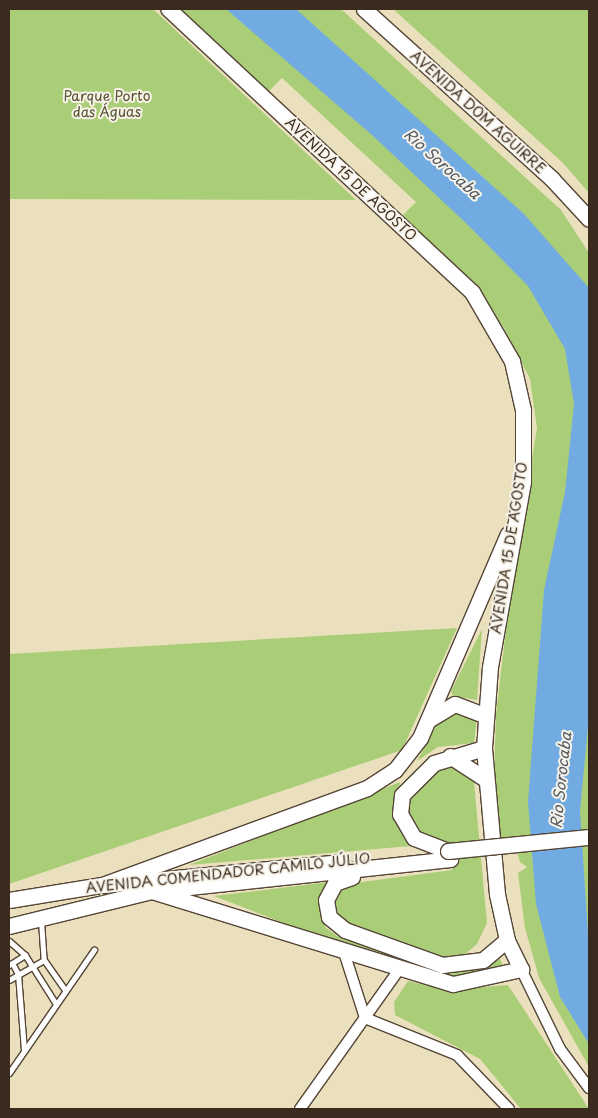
<!DOCTYPE html>
<meta charset="utf-8">
<style>
body{margin:0}
#map{position:relative;width:598px;height:1118px;overflow:hidden;background:#ebe0be;font-family:"Playpen Sans",sans-serif}
div>[style]{position:absolute}
.green>*{inset:0;background:#aace77}
.water>*{inset:0;background:#72abe2}
.roads{filter:drop-shadow(1px 0 #554536) drop-shadow(-1px 0 #554536) drop-shadow(0 1px #554536) drop-shadow(0 -1px #554536)}
.service>*{height:5px;margin:-2.5px;padding:0 2.5px;transform-origin:2.5px;border-radius:2.5px;background:#fff}
.minor>*{height:10px;margin:-5px;padding:0 5px;transform-origin:5px;border-radius:5px;background:#fff}
.secondary>*{height:15px;margin:-7.5px;padding:0 7.5px;transform-origin:7.5px;border-radius:7.5px;background:#fff}
.bridges{filter:drop-shadow(1px 0 #554536) drop-shadow(-1px 0 #554536) drop-shadow(0 1px #554536) drop-shadow(0 -1px #554536)}
.secondary-bridge>*{height:15px;margin:-7.5px;padding:0 7.5px;transform-origin:7.5px;border-radius:7.5px;background:#fff}
span{translate:-50% -50%;white-space:nowrap;text-align:center;line-height:1.15;-webkit-text-stroke:4px #f7f3e8;paint-order:stroke}
.park-label{font-size:14px;color:#575334}
.street-label{font-size:14px;color:#3b2a1e}
.water-label{font-size:15px;color:#4e5763;font-style:italic}
.frame{position:absolute;inset:0;border:10px solid #3b2a1e;pointer-events:none}
</style>
<div id="map">
<div class="green">
<div style="clip-path:polygon(9px 9px,153px 9px,356px 200px,9px 199px)"></div>
<div style="clip-path:polygon(176px 9px,341px 9px,561px 210px,589px 253px,589px 1067px,539px 978px,525px 928px,518px 873px,527px 867px,520px 862px,514px 842px,500px 842px,494px 779px,496px 714px,512px 579px,537px 428px,530px 379px,504px 328px,470px 283px,402px 216px,416px 202px,282px 78px,267px 93px)"></div>
<div style="clip-path:polygon(393px 9px,589px 9px,589px 193px,563px 163px)"></div>
<div style="clip-path:polygon(457px 628px,402px 750px,9px 884px,9px 654px)"></div>
<div style="clip-path:polygon(482px 629px,477px 700px,453px 696px,451px 691px)"></div>
<div style="clip-path:polygon(459px 709px,477px 718px,474px 743px,438px 747px,417px 761px,436px 726px)"></div>
<div style="clip-path:polygon(456px 765px,474px 782px,487px 923px,477px 944px,463px 956px,444px 958px,352px 926px,340px 918px,333px 901px,347px 884px,452px 870px,451px 848px,420px 838px,407px 814px,414px 788px,442px 767px)"></div>
<div style="clip-path:polygon(400px 782px,394px 820px,411px 846px,189px 865px)"></div>
<div style="clip-path:polygon(329px 882px,321px 916px,326px 928px,340px 938px,443px 971px,500px 959px,503px 965px,461px 977px,442px 975px,330px 941px,214px 896px)"></div>
<div style="clip-path:polygon(408px 981px,447px 990px,508px 985px,589px 1109px,521px 1109px,480px 1059px,395px 1015px,394px 1002px)"></div>
</div>
<div class="water">
<div style="clip-path:polygon(226px 9px,296px 9px,524px 214px,589px 288px,589px 716px,580px 811px,589px 949px,589px 1044px,560px 997px,536px 904px,528px 802px,544px 590px,565px 492px,574px 404px,565px 349px,528px 286px,469px 226px,372px 135px)"></div>
</div>
<div class="roads">
<div class="service">
<div style="left:41px;top:921px;width:39px;rotate:86deg"></div>
<div style="left:44px;top:960px;width:37px;rotate:55deg"></div>
<div style="left:9px;top:941px;width:21px;rotate:41deg"></div>
<div style="left:25px;top:955px;width:58px;rotate:57.7deg"></div>
<div style="left:12px;top:963px;width:13px;rotate:61deg"></div>
<div style="left:18px;top:974px;width:76px;rotate:85.5deg"></div>
<div style="left:9px;top:965px;width:19px;rotate:-32deg"></div>
<div style="left:9px;top:980px;width:40px;rotate:-29.7deg"></div>
<div style="left:9px;top:1073px;width:150px;rotate:-55.4deg"></div>
</div>
<div class="minor">
<div style="left:343px;top:949px;width:72px;rotate:72.3deg"></div>
<div style="left:521px;top:969px;width:89px;rotate:64deg"></div>
<div style="left:560px;top:1049px;width:49px;rotate:53.4deg"></div>
<div style="left:365px;top:1018px;width:99px;rotate:21.9deg"></div>
<div style="left:457px;top:1055px;width:75px;rotate:46.1deg"></div>
<div style="left:300px;top:1109px;width:174px;rotate:-54.6deg"></div>
</div>
<div class="secondary">
<div style="left:364px;top:9px;width:253px;rotate:42.1deg"></div>
<div style="left:552px;top:179px;width:54px;rotate:47.2deg"></div>
<div style="left:428px;top:720px;width:31px;rotate:-31deg"></div>
<div style="left:455px;top:704px;width:33px;rotate:21deg"></div>
<div style="left:450px;top:756px;width:42px;rotate:33.3deg"></div>
<div style="left:448px;top:851px;width:36px;rotate:-159deg"></div>
<div style="left:414px;top:838px;width:28px;rotate:-120deg"></div>
<div style="left:400px;top:814px;width:19px;rotate:-84deg"></div>
<div style="left:402px;top:795px;width:45px;rotate:-45deg"></div>
<div style="left:434px;top:763px;width:52px;rotate:-16.7deg"></div>
<div style="left:352px;top:877px;width:18px;rotate:161deg"></div>
<div style="left:335px;top:883px;width:19px;rotate:118deg"></div>
<div style="left:326px;top:900px;width:17px;rotate:80deg"></div>
<div style="left:329px;top:917px;width:21px;rotate:39deg"></div>
<div style="left:345px;top:930px;width:103px;rotate:19.8deg"></div>
<div style="left:442px;top:965px;width:41px;rotate:-7deg"></div>
<div style="left:483px;top:960px;width:31px;rotate:-40deg"></div>
<div style="left:102px;top:885px;width:282px;rotate:-20.1deg"></div>
<div style="left:367px;top:788px;width:33px;rotate:-33deg"></div>
<div style="left:395px;top:770px;width:41px;rotate:-52deg"></div>
<div style="left:420px;top:738px;width:222px;rotate:-66.7deg"></div>
<div style="left:152px;top:891px;width:315px;rotate:17.2deg"></div>
<div style="left:453px;top:984px;width:70px;rotate:-12.4deg"></div>
<div style="left:521px;top:969px;width:32px;rotate:-116deg"></div>
<div style="left:507px;top:940px;width:47px;rotate:-102.3deg"></div>
<div style="left:497px;top:894px;width:147px;rotate:-95.1deg"></div>
<div style="left:484px;top:748px;width:81px;rotate:-85.8deg"></div>
<div style="left:490px;top:667px;width:189px;rotate:-79.9deg"></div>
<div style="left:523px;top:481px;width:71px;rotate:-90deg"></div>
<div style="left:523px;top:410px;width:50px;rotate:-102.7deg"></div>
<div style="left:512px;top:361px;width:80px;rotate:-120.1deg"></div>
<div style="left:472px;top:292px;width:415px;rotate:-137deg"></div>
<div style="left:9px;top:900px;width:94px;rotate:-9.2deg"></div>
<div style="left:102px;top:885px;width:241px;rotate:-5.5deg"></div>
<div style="left:9px;top:926px;width:147px;rotate:-13.8deg"></div>
<div style="left:152px;top:891px;width:300px;rotate:-6.1deg"></div>
</div>
</div>
<div class="bridges">
<div class="secondary-bridge">
<div style="left:448px;top:851px;width:142px;rotate:-5.7deg"></div>
</div>
</div>
<div class="park-label">
<span style="left:107px;top:104px">Parque Porto<br>das Águas</span>
</div>
<div class="street-label">
<span style="left:478px;top:112px;rotate:42deg">AVENIDA DOM AGUIRRE</span>
<span style="left:351px;top:179px;rotate:43deg">AVENIDA 15 DE AGOSTO</span>
<span style="left:509px;top:548px;rotate:-81deg">AVENIDA 15 DE AGOSTO</span>
<span style="left:228px;top:873px;rotate:-6deg">AVENIDA COMENDADOR CAMILO JÚLIO</span>
</div>
<div class="water-label">
<span style="left:443px;top:163px;rotate:42deg">Rio Sorocaba</span>
<span style="left:560px;top:780px;rotate:-84deg">Rio Sorocaba</span>
</div>
<div class="frame"></div>
</div>
